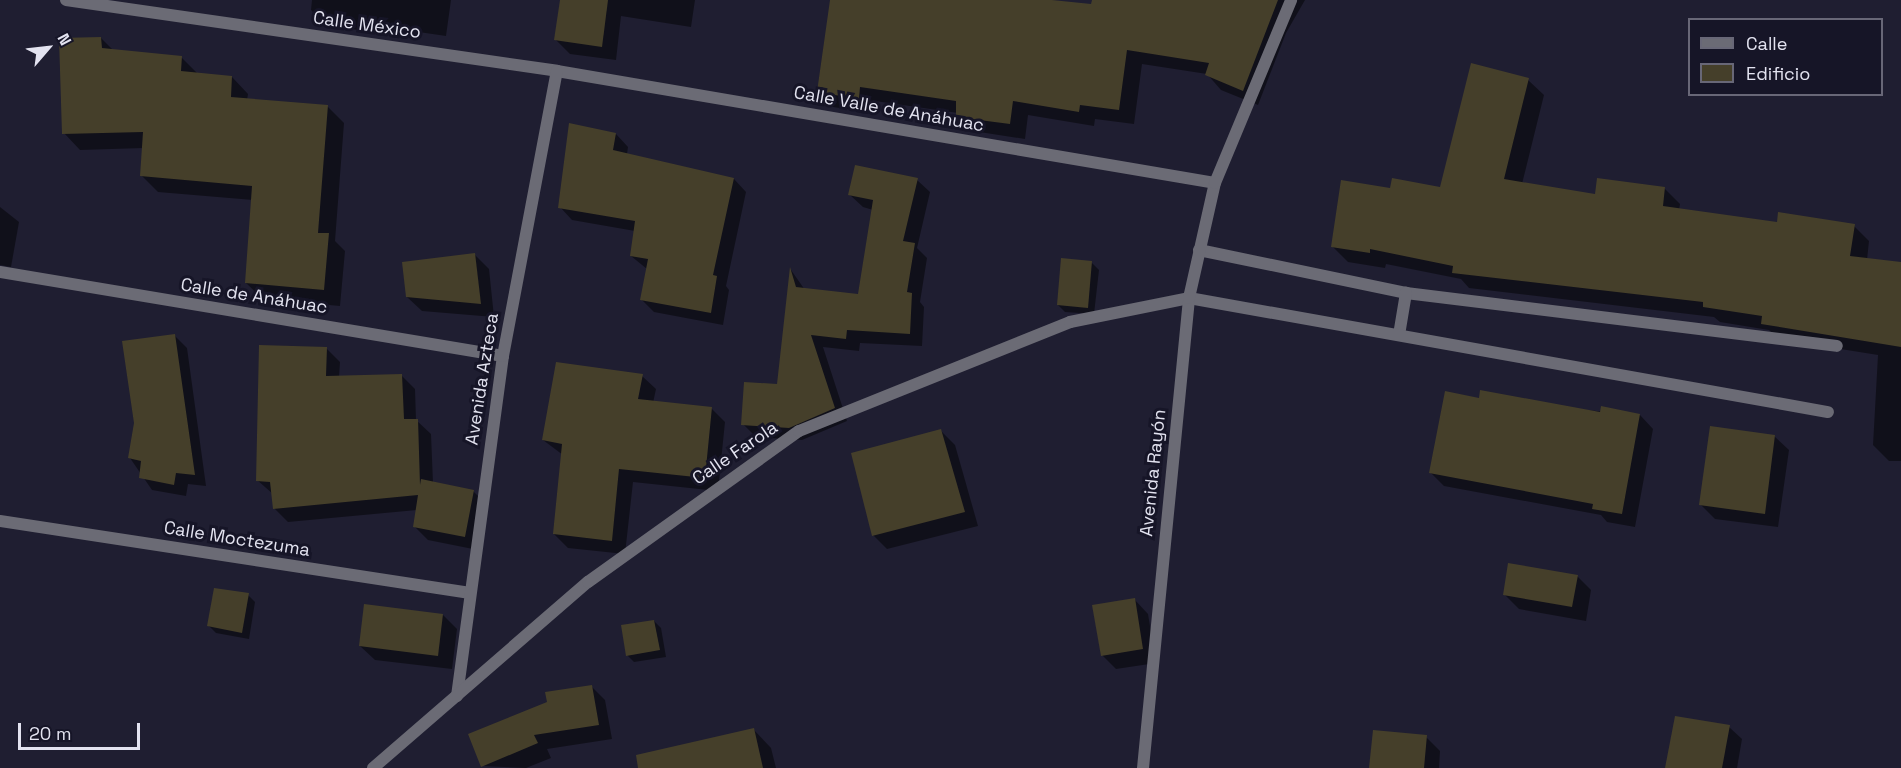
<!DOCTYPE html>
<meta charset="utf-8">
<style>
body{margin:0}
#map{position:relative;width:1901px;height:768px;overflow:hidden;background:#1f1e31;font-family:"Space Grotesk",sans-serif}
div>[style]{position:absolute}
.shadow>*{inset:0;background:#0007}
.building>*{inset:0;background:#453f2a}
.street>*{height:12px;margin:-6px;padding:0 6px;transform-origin:6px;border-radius:6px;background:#6b6b75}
span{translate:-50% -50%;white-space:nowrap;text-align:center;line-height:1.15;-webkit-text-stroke:6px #161527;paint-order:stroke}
.street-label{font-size:18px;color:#e3e3f0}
.legend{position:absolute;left:1688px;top:18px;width:195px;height:78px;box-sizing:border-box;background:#161527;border:2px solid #686777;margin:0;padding:8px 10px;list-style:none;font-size:18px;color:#e3e3f0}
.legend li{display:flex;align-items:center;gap:12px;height:30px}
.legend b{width:30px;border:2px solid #686777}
.north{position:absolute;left:18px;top:18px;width:60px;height:60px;-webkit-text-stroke:4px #161527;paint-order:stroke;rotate:62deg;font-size:16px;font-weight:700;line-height:24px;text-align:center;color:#e3e3f0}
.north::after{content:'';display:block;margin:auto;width:21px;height:27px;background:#e3e3f0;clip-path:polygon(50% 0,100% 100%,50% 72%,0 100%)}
.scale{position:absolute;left:18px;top:723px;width:122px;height:27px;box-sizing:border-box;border:3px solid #e3e3f0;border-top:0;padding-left:8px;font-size:18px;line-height:21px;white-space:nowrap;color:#e3e3f0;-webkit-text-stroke:4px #161527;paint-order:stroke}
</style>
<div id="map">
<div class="shadow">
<div style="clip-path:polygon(312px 0,451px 0,446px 36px,364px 24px,363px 31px,325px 24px,311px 10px)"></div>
<div style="clip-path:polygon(561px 0,695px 0,691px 27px,621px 16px,616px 60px,570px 54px,556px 40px)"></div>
<div style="clip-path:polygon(832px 0,1037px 0,1140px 11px,1141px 0,1305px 0,1286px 33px,1258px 105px,1221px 90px,1207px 74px,1142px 64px,1134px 124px,1095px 119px,1094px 126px,1028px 115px,1025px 139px,973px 131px,958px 113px,875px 101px,873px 113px,833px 107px,818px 92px)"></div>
<div style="clip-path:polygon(101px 38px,114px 51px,182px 58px,198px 74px,232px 77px,248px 94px,247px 100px,328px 107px,344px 123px,335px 241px,345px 251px,340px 306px,263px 299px,246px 283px,253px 200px,158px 192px,142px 176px,144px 148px,80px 150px,64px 133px)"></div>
<div style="clip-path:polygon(1528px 80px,1544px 95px,1522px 184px,1597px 196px,1664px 188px,1680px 204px,1679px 210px,1778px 224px,1854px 226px,1869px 241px,1867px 260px,1901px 263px,1901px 461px,1889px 461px,1873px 445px,1878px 355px,1778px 339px,1769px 330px,1720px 322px,1714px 317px,1469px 288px,1461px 279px,1386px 264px,1385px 268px,1348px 262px,1332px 246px,1392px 189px,1441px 189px)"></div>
<div style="clip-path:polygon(616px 134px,628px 147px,627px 154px,734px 179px,746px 192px,726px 286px,729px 290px,723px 325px,654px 312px,641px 299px,647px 269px,631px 256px,635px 231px,572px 220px,560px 207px)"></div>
<div style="clip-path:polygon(917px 180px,930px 192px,917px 248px,927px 258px,920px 302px,924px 307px,922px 346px,860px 343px,859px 351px,823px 347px,847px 421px,802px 440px,756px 437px,743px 424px,778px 386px,791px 270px,805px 290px,859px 296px,873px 210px,863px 207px,850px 195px)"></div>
<div style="clip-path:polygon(0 207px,19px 222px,11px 267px,0 265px)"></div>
<div style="clip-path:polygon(475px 255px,489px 269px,494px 317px,422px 311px,407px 297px)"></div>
<div style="clip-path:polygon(1092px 263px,1099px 270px,1094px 314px,1065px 312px,1058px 305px)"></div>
<div style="clip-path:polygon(175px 336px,187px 348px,206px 486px,188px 484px,186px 496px,152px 490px,130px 458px)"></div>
<div style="clip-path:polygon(326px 348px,340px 362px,339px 377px,402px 376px,415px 389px,416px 420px,431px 434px,433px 483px,473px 491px,487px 505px,478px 550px,428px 540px,415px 527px,417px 510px,288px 522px,274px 508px,273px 494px,257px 480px)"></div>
<div style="clip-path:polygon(642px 376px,656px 389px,653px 403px,711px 408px,725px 422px,718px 491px,633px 482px,625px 554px,568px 548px,554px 534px,563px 455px,543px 440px)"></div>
<div style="clip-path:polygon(1480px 400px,1640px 415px,1653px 429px,1635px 527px,1607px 522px,1601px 515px,1444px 486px,1430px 472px)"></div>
<div style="clip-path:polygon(941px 431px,955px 445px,978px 526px,887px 549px,873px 535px)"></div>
<div style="clip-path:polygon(1774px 436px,1789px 450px,1778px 527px,1715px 519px,1701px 505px)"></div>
<div style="clip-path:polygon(1577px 576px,1591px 590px,1586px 621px,1519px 609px,1504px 594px)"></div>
<div style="clip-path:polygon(248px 595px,255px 602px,249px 639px,216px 633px,209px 626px)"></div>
<div style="clip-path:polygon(1134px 599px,1148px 614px,1156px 663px,1116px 669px,1102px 655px)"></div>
<div style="clip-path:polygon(443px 615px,457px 629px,452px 669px,375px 660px,360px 646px)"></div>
<div style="clip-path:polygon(654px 621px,661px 628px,666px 657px,634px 662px,627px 655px)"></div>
<div style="clip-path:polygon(591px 686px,605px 700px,612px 739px,547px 749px,551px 758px,526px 768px,483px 766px)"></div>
<div style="clip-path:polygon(1729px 727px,1742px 739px,1737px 768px,1666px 768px)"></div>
<div style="clip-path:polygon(753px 729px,771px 748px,776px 768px,668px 768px)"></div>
<div style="clip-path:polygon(1426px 737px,1440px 751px,1439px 768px,1373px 768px)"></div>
</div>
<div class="building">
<div style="clip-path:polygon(560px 0,608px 0,602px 47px,554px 40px)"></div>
<div style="clip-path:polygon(830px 0,1052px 0,1091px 4px,1092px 0,1278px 0,1243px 91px,1205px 75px,1209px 63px,1127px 50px,1119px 110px,1080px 105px,1079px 112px,1013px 101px,1010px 124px,956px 117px,956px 101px,860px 87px,859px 99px,817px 92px)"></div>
<div style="clip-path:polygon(101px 37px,102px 48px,182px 56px,181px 71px,232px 76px,231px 97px,328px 105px,318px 233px,329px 233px,324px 290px,245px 283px,252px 186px,140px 176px,143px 132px,62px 134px,59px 38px)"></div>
<div style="clip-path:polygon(1471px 63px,1529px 78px,1504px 179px,1595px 194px,1597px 178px,1665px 187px,1663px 206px,1777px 222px,1778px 212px,1855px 224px,1850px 256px,1901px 262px,1901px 347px,1761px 324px,1762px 316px,1703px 307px,1703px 302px,1452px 273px,1453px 266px,1370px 249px,1370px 253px,1331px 247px,1341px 180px,1390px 188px,1392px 178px,1440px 187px)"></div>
<div style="clip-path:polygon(569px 123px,616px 133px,613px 150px,734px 178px,713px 275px,717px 276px,711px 313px,640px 300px,648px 259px,630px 256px,635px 221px,558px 208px)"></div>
<div style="clip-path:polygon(855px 165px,918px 178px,903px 241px,915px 243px,907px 292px,912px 293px,910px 334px,847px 330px,846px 339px,811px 335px,835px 408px,789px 428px,741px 425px,744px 382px,777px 384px,790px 267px,796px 287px,858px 294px,873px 200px,848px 195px)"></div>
<div style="clip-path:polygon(475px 253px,481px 304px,406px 297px,402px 262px)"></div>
<div style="clip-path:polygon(1061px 258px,1092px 261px,1088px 308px,1057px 305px)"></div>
<div style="clip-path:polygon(175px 334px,195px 475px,176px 473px,174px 485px,139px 478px,141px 461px,128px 458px,134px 423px,122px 341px)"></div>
<div style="clip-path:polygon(259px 345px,327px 347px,326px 376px,402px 374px,404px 419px,418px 419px,420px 485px,421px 479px,474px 490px,465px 537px,413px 527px,418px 495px,273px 509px,270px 482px,256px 481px)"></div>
<div style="clip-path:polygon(556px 362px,643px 374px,638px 399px,712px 407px,705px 478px,619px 469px,612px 541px,553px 534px,562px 444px,542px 440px)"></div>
<div style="clip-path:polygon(1480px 390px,1600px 412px,1601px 406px,1640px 414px,1622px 514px,1592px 509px,1593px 504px,1429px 473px,1445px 391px,1479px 398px)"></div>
<div style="clip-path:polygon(1710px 426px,1775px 435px,1765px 514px,1699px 505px)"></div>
<div style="clip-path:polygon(941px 429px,965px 512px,872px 536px,851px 453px)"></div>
<div style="clip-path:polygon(1508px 563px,1578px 575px,1572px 607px,1503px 595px)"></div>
<div style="clip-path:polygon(214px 588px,249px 593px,242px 633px,207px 626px)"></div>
<div style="clip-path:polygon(1135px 598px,1143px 649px,1101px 656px,1092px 605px)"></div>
<div style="clip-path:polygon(364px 604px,443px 614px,438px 656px,359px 646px)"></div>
<div style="clip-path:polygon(654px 620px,660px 650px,626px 656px,621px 625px)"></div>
<div style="clip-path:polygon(592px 685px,599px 725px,534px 735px,538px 743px,481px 767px,468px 734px,547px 702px,545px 692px)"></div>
<div style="clip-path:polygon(1675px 716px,1730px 725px,1722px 768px,1665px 768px)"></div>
<div style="clip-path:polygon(754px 728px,763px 768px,638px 768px,636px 755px)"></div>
<div style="clip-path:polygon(1373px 730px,1427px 735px,1424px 768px,1369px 768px)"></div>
</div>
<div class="street">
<div style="left:66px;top:0;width:496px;rotate:8.2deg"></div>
<div style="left:557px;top:71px;width:667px;rotate:9.66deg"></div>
<div style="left:1199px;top:250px;width:211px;rotate:11.7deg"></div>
<div style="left:1406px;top:293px;width:434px;rotate:7deg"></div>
<div style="left:0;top:272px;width:510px;rotate:9.48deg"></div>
<div style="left:1399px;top:335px;width:43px;rotate:-80.5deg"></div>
<div style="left:0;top:521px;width:474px;rotate:8.7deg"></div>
<div style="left:457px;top:696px;width:343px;rotate:-82.3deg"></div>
<div style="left:503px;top:356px;width:290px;rotate:-79.3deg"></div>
<div style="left:373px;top:768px;width:284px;rotate:-40.9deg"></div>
<div style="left:588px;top:582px;width:259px;rotate:-35.6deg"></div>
<div style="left:799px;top:431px;width:292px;rotate:-21.9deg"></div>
<div style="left:1070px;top:322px;width:121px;rotate:-11.4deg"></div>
<div style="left:1189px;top:298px;width:649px;rotate:10.12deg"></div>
<div style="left:1143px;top:768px;width:472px;rotate:-84.4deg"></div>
<div style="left:1189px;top:298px;width:118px;rotate:-77.3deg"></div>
<div style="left:1215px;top:183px;width:198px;rotate:-67.4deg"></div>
</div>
<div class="street-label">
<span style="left:367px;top:25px;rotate:8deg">Calle México</span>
<span style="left:889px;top:109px;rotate:10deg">Calle Valle de Anáhuac</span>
<span style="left:254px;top:296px;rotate:9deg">Calle de Anáhuac</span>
<span style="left:482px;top:379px;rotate:-81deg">Avenida Azteca</span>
<span style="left:735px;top:453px;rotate:-34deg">Calle Farola</span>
<span style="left:1153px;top:473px;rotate:-84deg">Avenida Rayón</span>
<span style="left:237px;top:539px;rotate:9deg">Calle Moctezuma</span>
</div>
<ul class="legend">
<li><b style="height:8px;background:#6b6b75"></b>Calle</li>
<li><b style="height:16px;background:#453f2a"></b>Edificio</li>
</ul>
<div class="north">N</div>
<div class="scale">20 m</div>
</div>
